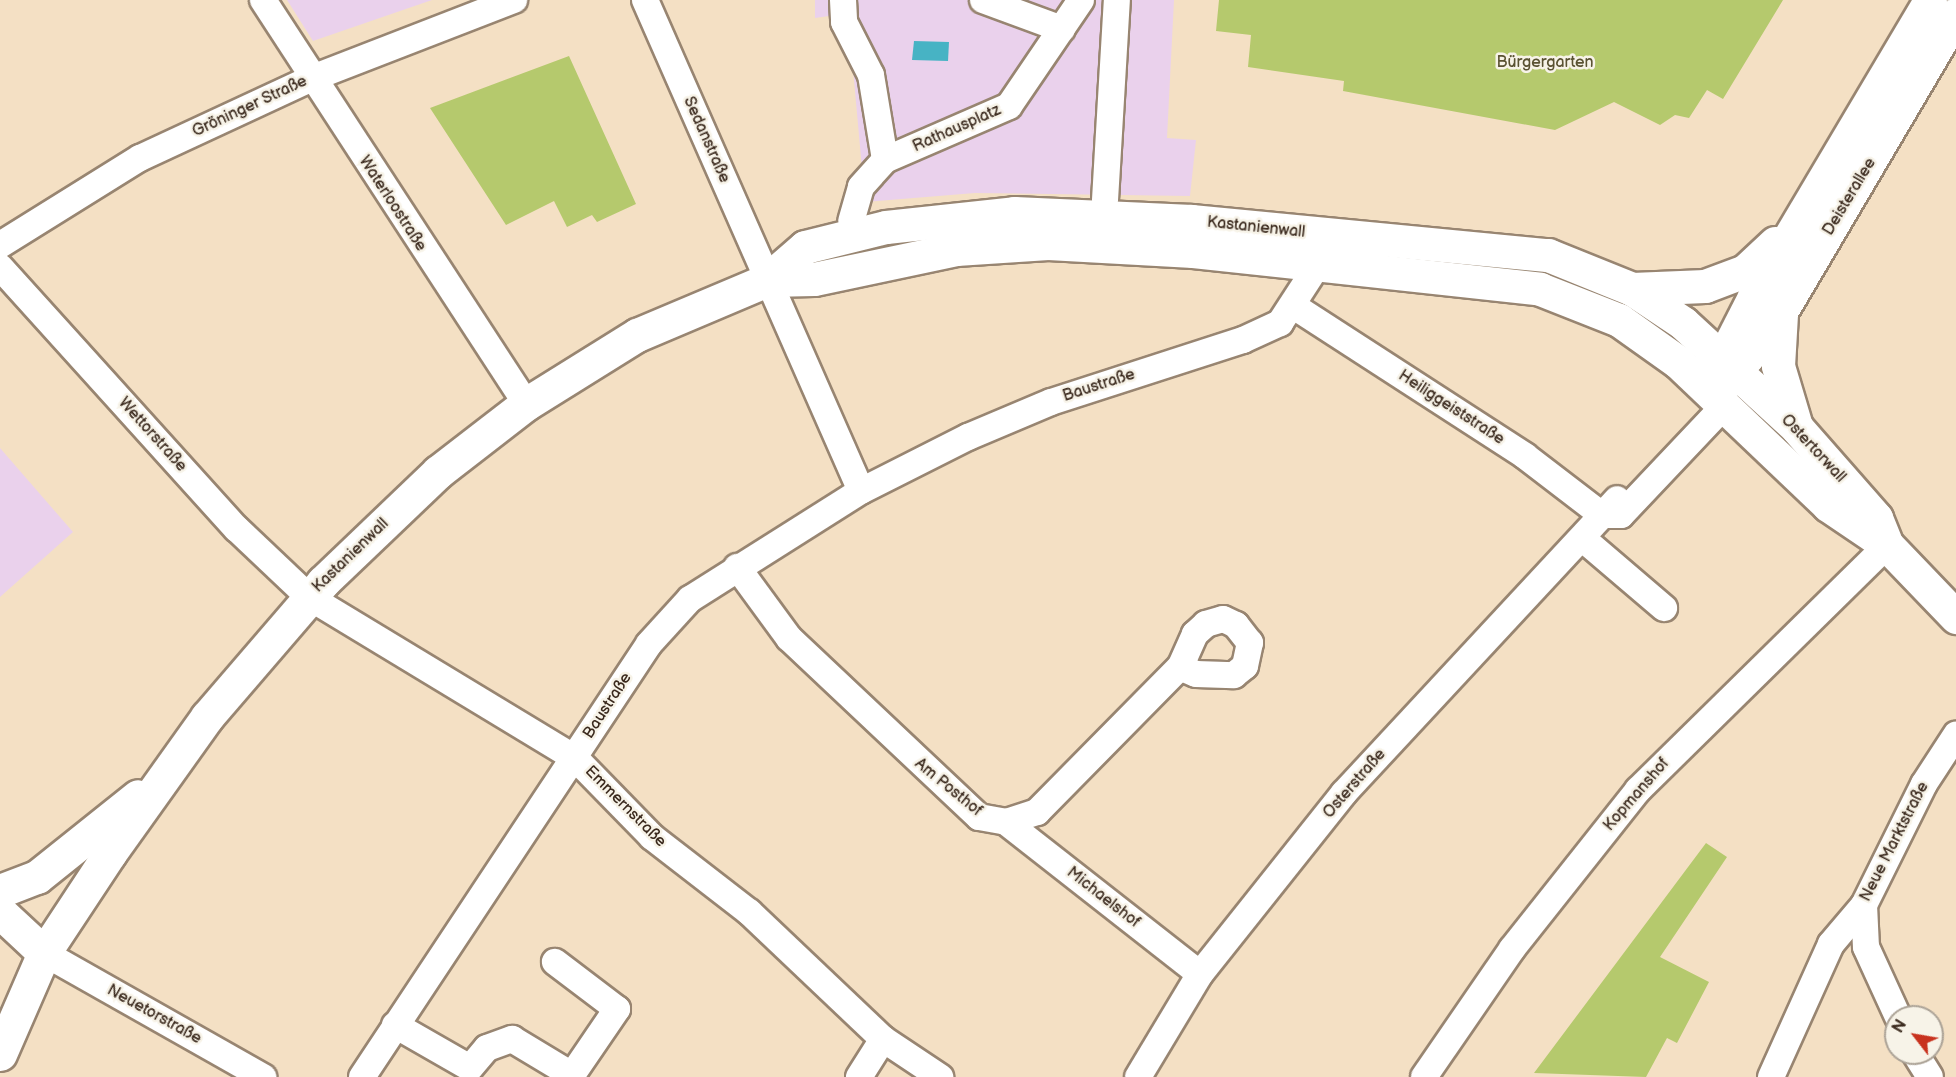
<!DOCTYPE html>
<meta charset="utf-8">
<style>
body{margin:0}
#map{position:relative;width:1956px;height:1077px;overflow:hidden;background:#f4e0c4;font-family:"Balsamiq Sans",sans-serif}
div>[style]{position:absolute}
.built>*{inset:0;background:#ead1ec}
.green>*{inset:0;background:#b5c96d}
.water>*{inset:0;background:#47b3c4}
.roads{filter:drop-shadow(2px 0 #988571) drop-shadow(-2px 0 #988571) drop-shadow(0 2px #988571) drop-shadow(0 -2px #988571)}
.street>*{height:26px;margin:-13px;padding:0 13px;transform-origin:13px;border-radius:13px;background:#fff}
.primary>*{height:33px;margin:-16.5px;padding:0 16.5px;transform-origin:16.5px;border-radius:16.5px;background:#fff}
span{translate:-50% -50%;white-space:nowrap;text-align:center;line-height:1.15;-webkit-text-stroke:5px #f7f3e8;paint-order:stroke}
.park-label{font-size:16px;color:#5a5232}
.street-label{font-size:16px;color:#3b2a1e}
.north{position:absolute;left:1884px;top:1005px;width:60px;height:60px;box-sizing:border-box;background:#f7f3e8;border:2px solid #aca397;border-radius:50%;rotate:301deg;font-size:16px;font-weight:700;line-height:24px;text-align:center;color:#3b2a1e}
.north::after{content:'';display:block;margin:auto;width:21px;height:27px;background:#c8321e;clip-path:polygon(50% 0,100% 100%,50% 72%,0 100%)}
</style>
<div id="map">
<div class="built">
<div style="clip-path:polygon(287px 0,432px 0,313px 41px)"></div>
<div style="clip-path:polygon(815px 0,1174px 0,1167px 138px,1196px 140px,1190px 196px,975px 193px,865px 202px,853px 69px,829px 16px,815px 18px)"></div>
<div style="clip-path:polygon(0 448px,73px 532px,0 597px)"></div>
</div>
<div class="green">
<div style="clip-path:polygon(1219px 0,1783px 0,1723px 99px,1707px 90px,1689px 118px,1675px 115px,1660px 125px,1614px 102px,1555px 130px,1343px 91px,1344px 81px,1248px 67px,1251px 35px,1216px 31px)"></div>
<div style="clip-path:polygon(569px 56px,636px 204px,597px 222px,592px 215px,567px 227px,554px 201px,506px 225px,430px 108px)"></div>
<div style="clip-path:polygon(1706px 843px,1727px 857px,1660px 957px,1709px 982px,1677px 1043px,1667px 1038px,1646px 1077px,1534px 1073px)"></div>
</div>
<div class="water">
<div style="clip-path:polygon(914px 41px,949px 42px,948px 61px,912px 60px)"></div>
</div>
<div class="roads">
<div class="street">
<div style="left:263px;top:0;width:482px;rotate:56.9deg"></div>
<div style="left:645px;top:0;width:536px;rotate:66.25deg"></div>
<div style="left:843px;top:0;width:22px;rotate:87deg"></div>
<div style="left:844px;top:22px;width:59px;rotate:63deg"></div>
<div style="left:871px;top:75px;width:86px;rotate:80.6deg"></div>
<div style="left:885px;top:160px;width:36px;rotate:132deg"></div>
<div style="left:861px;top:187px;width:35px;rotate:106deg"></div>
<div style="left:983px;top:0;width:84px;rotate:20.2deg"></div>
<div style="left:885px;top:160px;width:135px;rotate:-23.5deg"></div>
<div style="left:1009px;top:106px;width:128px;rotate:-55.8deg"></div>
<div style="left:1105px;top:200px;width:200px;rotate:-86.6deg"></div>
<div style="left:0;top:245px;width:165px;rotate:-31.9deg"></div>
<div style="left:140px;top:158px;width:187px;rotate:-24.9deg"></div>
<div style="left:310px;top:79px;width:219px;rotate:-21.2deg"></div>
<div style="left:0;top:267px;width:353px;rotate:47.9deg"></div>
<div style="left:237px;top:529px;width:99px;rotate:43.4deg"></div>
<div style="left:309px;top:597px;width:311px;rotate:31.2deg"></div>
<div style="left:575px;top:758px;width:110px;rotate:45.7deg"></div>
<div style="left:652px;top:837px;width:123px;rotate:37.7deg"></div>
<div style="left:749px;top:912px;width:185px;rotate:43.5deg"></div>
<div style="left:883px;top:1039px;width:69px;rotate:33.7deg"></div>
<div style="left:1295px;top:307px;width:274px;rotate:32.9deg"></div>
<div style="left:1525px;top:456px;width:97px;rotate:37.5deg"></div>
<div style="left:1605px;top:515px;width:16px"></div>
<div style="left:1621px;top:515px;width:150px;rotate:-46.6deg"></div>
<div style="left:1582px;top:538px;width:108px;rotate:40.5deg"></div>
<div style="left:737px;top:567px;width:88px;rotate:53.8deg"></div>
<div style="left:789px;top:638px;width:261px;rotate:43.3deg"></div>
<div style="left:979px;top:817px;width:27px;rotate:10deg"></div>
<div style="left:1006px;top:822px;width:33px;rotate:-18deg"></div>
<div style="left:1037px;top:812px;width:204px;rotate:-45.4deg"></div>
<div style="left:1180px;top:667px;width:17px;rotate:24deg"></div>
<div style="left:1196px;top:674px;width:38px;rotate:2deg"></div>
<div style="left:1234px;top:675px;width:14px;rotate:-39deg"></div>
<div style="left:1245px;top:666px;width:24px;rotate:-78deg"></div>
<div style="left:1250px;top:643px;width:23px;rotate:-128deg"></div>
<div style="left:1236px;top:625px;width:14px;rotate:-155deg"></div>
<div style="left:1223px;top:619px;width:18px;rotate:164deg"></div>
<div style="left:1206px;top:624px;width:15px;rotate:138deg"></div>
<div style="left:1195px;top:634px;width:36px;rotate:114deg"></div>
<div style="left:1006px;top:822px;width:246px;rotate:38.1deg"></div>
<div style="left:1864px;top:905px;width:42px;rotate:87.3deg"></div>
<div style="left:1866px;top:947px;width:77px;rotate:65.4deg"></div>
<div style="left:44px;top:953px;width:252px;rotate:29.5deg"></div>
<div style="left:395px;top:1025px;width:86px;rotate:29.8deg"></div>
<div style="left:470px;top:1068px;width:26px;rotate:-50deg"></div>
<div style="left:487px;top:1048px;width:27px;rotate:-20deg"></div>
<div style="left:512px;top:1039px;width:70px;rotate:31deg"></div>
<div style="left:572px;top:1075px;width:80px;rotate:-55.7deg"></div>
<div style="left:617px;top:1009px;width:78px;rotate:-142.8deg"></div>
<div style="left:1915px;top:1053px;width:28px;rotate:58deg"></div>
<div style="left:362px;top:1077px;width:519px;rotate:-56.46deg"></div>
<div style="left:649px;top:644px;width:61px;rotate:-47.7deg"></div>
<div style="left:690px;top:599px;width:202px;rotate:-32.3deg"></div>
<div style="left:861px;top:491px;width:120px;rotate:-26.8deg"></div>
<div style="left:968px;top:437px;width:90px;rotate:-22.9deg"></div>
<div style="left:1051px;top:402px;width:202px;rotate:-17.9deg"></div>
<div style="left:1243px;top:340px;width:41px;rotate:-24.7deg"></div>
<div style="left:1280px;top:323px;width:68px;rotate:-57deg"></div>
<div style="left:859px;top:1077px;width:45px;rotate:-57.7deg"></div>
<div style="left:1138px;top:1077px;width:120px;rotate:-59deg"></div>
<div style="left:1200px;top:974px;width:231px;rotate:-51.5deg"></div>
<div style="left:1344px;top:793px;width:401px;rotate:-47.1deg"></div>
<div style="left:1424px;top:1077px;width:155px;rotate:-55.5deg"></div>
<div style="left:1512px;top:949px;width:203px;rotate:-51.6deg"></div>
<div style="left:1638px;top:790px;width:349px;rotate:-44.5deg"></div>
<div style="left:1771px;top:1077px;width:146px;rotate:-65.7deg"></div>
<div style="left:1831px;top:944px;width:51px;rotate:-49.8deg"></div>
<div style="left:1864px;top:905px;width:135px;rotate:-63.6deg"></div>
<div style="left:1924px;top:784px;width:59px;rotate:-56.9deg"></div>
</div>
<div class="primary">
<div style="left:767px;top:280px;width:50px;rotate:-41deg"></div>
<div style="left:805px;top:247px;width:83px;rotate:-13.9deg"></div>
<div style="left:886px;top:227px;width:129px;rotate:-6.2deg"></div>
<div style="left:1014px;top:213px;width:178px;rotate:2.6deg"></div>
<div style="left:1192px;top:221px;width:358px;rotate:5.5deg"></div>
<div style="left:1548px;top:255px;width:91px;rotate:22deg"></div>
<div style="left:1632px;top:289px;width:61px;rotate:33.7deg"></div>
<div style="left:1683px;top:323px;width:155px;rotate:42.6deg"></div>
<div style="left:1797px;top:428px;width:120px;rotate:48.7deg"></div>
<div style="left:1876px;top:518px;width:24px;rotate:68deg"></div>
<div style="left:1632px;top:289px;width:73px;rotate:-2.4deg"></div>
<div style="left:1705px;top:286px;width:43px;rotate:-20.6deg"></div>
<div style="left:1745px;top:271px;width:41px;rotate:-43deg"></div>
<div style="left:1781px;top:314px;width:52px;rotate:93.3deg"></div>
<div style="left:1778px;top:366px;width:59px;rotate:73.4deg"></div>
<div style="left:1709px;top:366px;width:39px;rotate:-13deg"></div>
<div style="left:1747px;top:357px;width:35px;rotate:-50deg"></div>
<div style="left:1770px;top:330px;width:367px;rotate:-59.5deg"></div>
<div style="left:1728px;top:381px;width:37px;rotate:-87deg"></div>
<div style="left:1730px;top:344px;width:53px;rotate:-62.9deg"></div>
<div style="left:1754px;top:297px;width:345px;rotate:-59.3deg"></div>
<div style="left:0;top:891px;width:40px;rotate:-21deg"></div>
<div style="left:37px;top:877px;width:129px;rotate:-38.7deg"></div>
<div style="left:0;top:912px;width:60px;rotate:43deg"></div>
<div style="left:0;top:1054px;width:110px;rotate:-66.5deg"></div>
<div style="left:44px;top:953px;width:120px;rotate:-56.6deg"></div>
<div style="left:110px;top:853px;width:167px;rotate:-54.5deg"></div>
<div style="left:207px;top:717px;width:178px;rotate:-49.3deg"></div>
<div style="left:323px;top:582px;width:159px;rotate:-43.7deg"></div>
<div style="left:438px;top:472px;width:111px;rotate:-37.7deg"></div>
<div style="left:526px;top:404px;width:131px;rotate:-31.9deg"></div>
<div style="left:637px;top:335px;width:141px;rotate:-22.9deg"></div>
<div style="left:767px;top:280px;width:47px;rotate:-1.2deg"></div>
<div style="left:814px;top:279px;width:145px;rotate:-11.9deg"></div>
<div style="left:956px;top:249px;width:92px;rotate:-3.7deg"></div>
<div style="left:1048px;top:243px;width:145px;rotate:3.2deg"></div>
<div style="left:1193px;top:251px;width:349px;rotate:6.2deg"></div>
<div style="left:1540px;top:289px;width:85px;rotate:21.4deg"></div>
<div style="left:1619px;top:320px;width:72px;rotate:35.4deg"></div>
<div style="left:1678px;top:362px;width:207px;rotate:43.6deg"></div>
<div style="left:1828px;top:505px;width:71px;rotate:34.1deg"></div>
<div style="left:1887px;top:545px;width:100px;rotate:46.2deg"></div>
</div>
</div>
<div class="park-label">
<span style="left:1545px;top:63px">Bürgergarten</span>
</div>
<div class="street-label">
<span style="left:250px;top:107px;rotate:-25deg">Gröninger Straße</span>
<span style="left:957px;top:129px;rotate:-24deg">Rathausplatz</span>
<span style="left:706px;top:140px;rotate:66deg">Sedanstraße</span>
<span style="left:1850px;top:197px;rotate:-59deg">Deisterallee</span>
<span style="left:392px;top:204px;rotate:57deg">Waterloostraße</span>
<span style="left:1256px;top:228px;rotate:6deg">Kastanienwall</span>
<span style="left:1099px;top:386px;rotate:-18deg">Baustraße</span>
<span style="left:1451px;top:408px;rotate:33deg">Heiliggeiststraße</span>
<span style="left:152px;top:435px;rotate:48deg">Wettorstraße</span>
<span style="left:1813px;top:449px;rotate:47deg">Ostertorwall</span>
<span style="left:351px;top:556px;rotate:-44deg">Kastanienwall</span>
<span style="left:608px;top:706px;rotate:-57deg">Baustraße</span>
<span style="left:1355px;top:784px;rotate:-49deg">Osterstraße</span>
<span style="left:948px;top:788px;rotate:39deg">Am Posthof</span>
<span style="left:1637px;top:795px;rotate:-49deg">Kopmanshof</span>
<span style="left:625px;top:807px;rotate:45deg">Emmernstraße</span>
<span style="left:1895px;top:842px;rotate:-63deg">Neue Marktstraße</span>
<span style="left:1103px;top:898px;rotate:38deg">Michaelshof</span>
<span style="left:154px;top:1015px;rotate:29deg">Neuetorstraße</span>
</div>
<div class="north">N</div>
</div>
